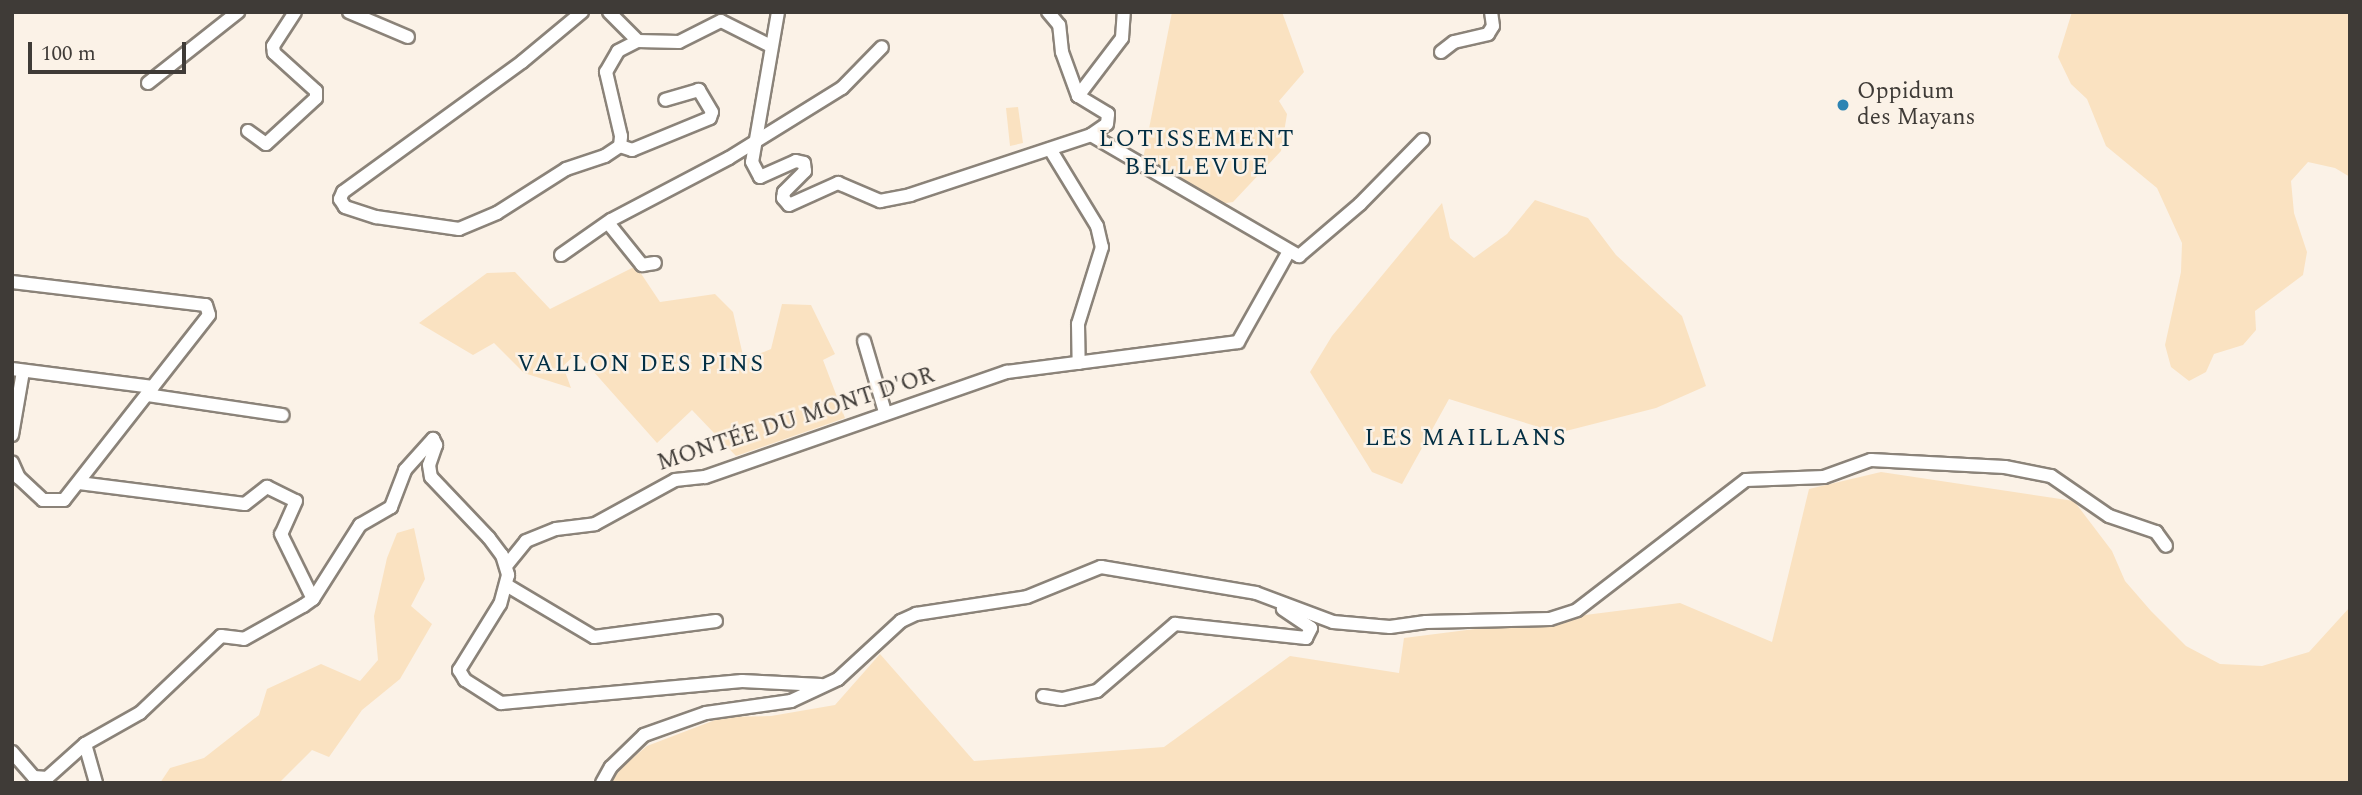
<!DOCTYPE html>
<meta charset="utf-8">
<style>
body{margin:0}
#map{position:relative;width:2362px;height:795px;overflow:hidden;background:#fbf2e7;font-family:Spectral,serif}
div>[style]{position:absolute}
.green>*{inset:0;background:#fae2c1}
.roads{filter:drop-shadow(2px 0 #8b8379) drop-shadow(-2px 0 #8b8379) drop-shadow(0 2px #8b8379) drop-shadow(0 -2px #8b8379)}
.minor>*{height:12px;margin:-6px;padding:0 6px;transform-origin:6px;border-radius:6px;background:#fff}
.dots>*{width:19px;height:19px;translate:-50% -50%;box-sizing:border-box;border:4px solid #fbf2e7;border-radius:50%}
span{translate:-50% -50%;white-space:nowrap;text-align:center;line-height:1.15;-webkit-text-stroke:5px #fbf2e7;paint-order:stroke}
.poi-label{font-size:23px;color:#3f3b37}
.left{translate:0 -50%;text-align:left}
.street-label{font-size:23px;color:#3f3b37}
.neighbourhood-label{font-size:24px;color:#022e43;letter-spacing:2px}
.frame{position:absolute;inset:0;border:14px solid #3f3b37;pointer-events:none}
.scale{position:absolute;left:28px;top:42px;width:158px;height:32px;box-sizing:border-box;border:4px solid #3f3b37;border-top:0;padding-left:9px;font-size:21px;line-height:24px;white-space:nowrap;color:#3f3b37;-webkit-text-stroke:5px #fbf2e7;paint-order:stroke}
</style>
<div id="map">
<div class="green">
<div style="clip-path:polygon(1172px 12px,1282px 12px,1304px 72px,1279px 101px,1287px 114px,1281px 151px,1233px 202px,1220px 204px,1143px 159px)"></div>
<div style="clip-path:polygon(2072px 12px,2350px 12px,2350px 177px,2335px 168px,2308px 162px,2291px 181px,2294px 213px,2307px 252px,2303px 275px,2255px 311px,2256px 330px,2243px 345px,2214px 354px,2206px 372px,2189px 381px,2171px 367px,2165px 345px,2181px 272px,2182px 243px,2157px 188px,2106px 146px,2087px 99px,2071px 84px,2058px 57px)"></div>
<div style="clip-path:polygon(1018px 107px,1023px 143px,1010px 146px,1006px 108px)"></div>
<div style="clip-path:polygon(1535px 200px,1588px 218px,1616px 255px,1682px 316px,1706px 386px,1656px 408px,1558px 433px,1449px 399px,1402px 484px,1372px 472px,1310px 372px,1332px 336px,1442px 203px,1450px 238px,1474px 258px,1507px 234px)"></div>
<div style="clip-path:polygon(636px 266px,660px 302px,715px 294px,733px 312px,744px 360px,771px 349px,782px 304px,811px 305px,835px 354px,823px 360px,845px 418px,736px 456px,692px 410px,657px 443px,577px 353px,563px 366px,571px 388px,524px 373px,494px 343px,473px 355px,419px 323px,487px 273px,515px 272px,550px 309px)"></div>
<div style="clip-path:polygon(1881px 472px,2074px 501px,2112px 551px,2125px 581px,2151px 611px,2186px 646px,2220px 664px,2262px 666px,2309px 652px,2350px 607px,2350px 783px,603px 783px,647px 746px,723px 717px,771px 716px,835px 705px,880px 654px,974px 761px,1164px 747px,1290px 656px,1399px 673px,1404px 638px,1680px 603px,1772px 642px,1809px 489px)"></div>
<div style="clip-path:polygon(414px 528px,425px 579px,411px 606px,432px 624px,400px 679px,362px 710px,329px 757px,312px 750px,279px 783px,160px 783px,170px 768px,204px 758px,259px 715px,267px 689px,321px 664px,360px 681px,378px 660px,374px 616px,387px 558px,397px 533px)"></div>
</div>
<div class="roads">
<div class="minor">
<div style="left:349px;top:12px;width:64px;rotate:23deg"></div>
<div style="left:582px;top:12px;width:78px;rotate:140.2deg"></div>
<div style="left:522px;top:62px;width:221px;rotate:144deg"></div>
<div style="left:343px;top:192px;width:8px;rotate:113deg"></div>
<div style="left:340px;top:199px;width:9px;rotate:58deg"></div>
<div style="left:345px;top:207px;width:33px;rotate:18deg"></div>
<div style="left:376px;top:217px;width:84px;rotate:8.2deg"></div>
<div style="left:459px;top:229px;width:41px;rotate:-22.8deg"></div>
<div style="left:497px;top:213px;width:82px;rotate:-32.5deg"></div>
<div style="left:566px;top:169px;width:41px;rotate:-18.4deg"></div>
<div style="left:605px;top:156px;width:18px;rotate:-34deg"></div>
<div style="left:620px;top:146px;width:10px;rotate:-84deg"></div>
<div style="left:621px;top:136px;width:66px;rotate:-103.2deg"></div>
<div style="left:606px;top:72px;width:24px;rotate:-60deg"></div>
<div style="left:618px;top:51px;width:22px;rotate:-27deg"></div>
<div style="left:609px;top:12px;width:41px;rotate:45deg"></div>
<div style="left:638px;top:41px;width:41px;rotate:1.4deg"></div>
<div style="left:679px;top:42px;width:47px;rotate:-26.6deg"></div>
<div style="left:721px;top:21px;width:56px;rotate:26.6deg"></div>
<div style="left:778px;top:12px;width:152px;rotate:99.8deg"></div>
<div style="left:752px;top:162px;width:17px;rotate:62deg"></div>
<div style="left:760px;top:177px;width:39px;rotate:-24deg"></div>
<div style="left:796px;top:161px;width:8px;rotate:14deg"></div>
<div style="left:804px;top:163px;width:8px;rotate:83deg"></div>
<div style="left:805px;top:171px;width:30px;rotate:135deg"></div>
<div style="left:784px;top:192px;width:6px;rotate:99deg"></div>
<div style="left:783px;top:198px;width:9px;rotate:49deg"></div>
<div style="left:789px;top:205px;width:54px;rotate:-24.2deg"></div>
<div style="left:838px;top:183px;width:46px;rotate:23.2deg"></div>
<div style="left:880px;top:201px;width:31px;rotate:-11deg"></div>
<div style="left:910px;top:195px;width:191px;rotate:-18.3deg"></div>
<div style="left:1091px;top:135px;width:19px;rotate:-35deg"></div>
<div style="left:1107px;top:124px;width:10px;rotate:-84deg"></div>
<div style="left:1108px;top:114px;width:35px;rotate:-149deg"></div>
<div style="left:1078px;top:96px;width:47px;rotate:-110deg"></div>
<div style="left:1062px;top:52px;width:27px;rotate:-96deg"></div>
<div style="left:1059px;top:25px;width:17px;rotate:-130deg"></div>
<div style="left:1441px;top:52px;width:16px;rotate:-38deg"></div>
<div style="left:1454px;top:42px;width:35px;rotate:-13deg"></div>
<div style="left:1488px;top:34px;width:9px;rotate:-58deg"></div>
<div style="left:1493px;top:26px;width:14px;rotate:-98deg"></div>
<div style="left:148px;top:83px;width:115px;rotate:-38.3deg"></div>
<div style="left:1078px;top:96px;width:73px;rotate:-52.8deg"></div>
<div style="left:1122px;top:38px;width:26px;rotate:-86deg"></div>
<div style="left:248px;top:131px;width:22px;rotate:36deg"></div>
<div style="left:266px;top:144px;width:68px;rotate:-42.6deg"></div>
<div style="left:316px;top:98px;width:7px;rotate:-90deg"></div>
<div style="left:316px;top:91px;width:57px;rotate:-137.9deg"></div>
<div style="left:274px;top:53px;width:7px;rotate:-98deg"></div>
<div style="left:273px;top:46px;width:40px;rotate:-57.1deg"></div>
<div style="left:1091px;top:135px;width:241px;rotate:30.2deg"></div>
<div style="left:1299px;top:256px;width:80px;rotate:-40.4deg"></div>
<div style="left:1360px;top:204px;width:90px;rotate:-45.5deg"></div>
<div style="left:620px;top:146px;width:13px;rotate:18deg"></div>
<div style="left:632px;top:150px;width:84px;rotate:-22.3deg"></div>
<div style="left:710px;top:118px;width:6px;rotate:-72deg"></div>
<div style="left:712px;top:112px;width:26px;rotate:-121deg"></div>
<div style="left:699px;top:90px;width:35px;rotate:164deg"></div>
<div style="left:1050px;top:149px;width:90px;rotate:58.6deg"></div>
<div style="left:1097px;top:226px;width:22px;rotate:77deg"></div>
<div style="left:1102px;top:247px;width:81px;rotate:107.3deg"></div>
<div style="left:1078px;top:324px;width:39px;rotate:89deg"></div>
<div style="left:609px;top:224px;width:53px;rotate:51.2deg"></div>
<div style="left:642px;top:265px;width:13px;rotate:-9deg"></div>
<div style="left:561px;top:255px;width:61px;rotate:-35deg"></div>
<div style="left:611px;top:220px;width:133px;rotate:-27.7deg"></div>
<div style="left:729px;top:158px;width:133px;rotate:-31.8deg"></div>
<div style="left:842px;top:88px;width:57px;rotate:-45.7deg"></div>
<div style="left:12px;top:282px;width:195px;rotate:6.8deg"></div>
<div style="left:206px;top:305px;width:10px;rotate:73deg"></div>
<div style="left:209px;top:315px;width:235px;rotate:128.1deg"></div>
<div style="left:64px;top:500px;width:21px;rotate:180deg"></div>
<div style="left:43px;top:500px;width:33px;rotate:-137deg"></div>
<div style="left:19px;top:478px;width:17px;rotate:-114deg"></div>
<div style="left:864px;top:341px;width:74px;rotate:73.5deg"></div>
<div style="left:12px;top:369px;width:142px;rotate:7.3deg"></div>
<div style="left:147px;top:395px;width:137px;rotate:8.4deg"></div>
<div style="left:12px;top:435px;width:65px;rotate:-80.2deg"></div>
<div style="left:79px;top:483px;width:167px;rotate:7.2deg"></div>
<div style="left:245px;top:504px;width:28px;rotate:-38deg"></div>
<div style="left:267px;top:487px;width:32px;rotate:26deg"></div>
<div style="left:296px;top:501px;width:36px;rotate:114deg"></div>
<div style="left:281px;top:534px;width:72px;rotate:63.8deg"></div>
<div style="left:506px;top:566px;width:32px;rotate:-51deg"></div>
<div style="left:526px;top:541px;width:32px;rotate:-22deg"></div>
<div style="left:556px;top:529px;width:39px;rotate:-7deg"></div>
<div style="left:595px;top:524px;width:91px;rotate:-28.8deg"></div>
<div style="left:675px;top:480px;width:30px;rotate:-6deg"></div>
<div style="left:705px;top:477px;width:320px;rotate:-19.2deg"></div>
<div style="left:1007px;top:372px;width:233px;rotate:-7.4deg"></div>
<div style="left:1238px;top:342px;width:102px;rotate:-60.7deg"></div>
<div style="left:508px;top:586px;width:100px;rotate:30.7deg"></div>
<div style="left:594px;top:637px;width:123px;rotate:-7.5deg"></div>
<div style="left:1043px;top:696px;width:19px;rotate:9deg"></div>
<div style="left:1062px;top:699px;width:36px;rotate:-13deg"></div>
<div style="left:1097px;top:691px;width:103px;rotate:-40.7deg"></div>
<div style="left:1175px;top:624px;width:132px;rotate:6.1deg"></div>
<div style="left:1306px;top:638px;width:11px;rotate:-63deg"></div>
<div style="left:1311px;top:628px;width:34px;rotate:-146deg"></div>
<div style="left:85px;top:744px;width:41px;rotate:74.2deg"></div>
<div style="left:12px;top:752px;width:33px;rotate:49deg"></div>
<div style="left:34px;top:777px;width:13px;rotate:4deg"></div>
<div style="left:47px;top:778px;width:51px;rotate:-41.8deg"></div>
<div style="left:85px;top:744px;width:63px;rotate:-29.4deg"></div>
<div style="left:140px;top:713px;width:112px;rotate:-43.5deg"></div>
<div style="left:221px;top:636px;width:23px;rotate:7deg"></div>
<div style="left:244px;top:639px;width:68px;rotate:-29.2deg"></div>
<div style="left:303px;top:606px;width:12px;rotate:-35deg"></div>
<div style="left:313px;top:599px;width:88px;rotate:-57.6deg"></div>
<div style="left:360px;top:525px;width:36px;rotate:-30deg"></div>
<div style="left:391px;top:507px;width:40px;rotate:-69deg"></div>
<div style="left:405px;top:470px;width:42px;rotate:-47.9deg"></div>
<div style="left:433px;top:439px;width:7px;rotate:63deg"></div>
<div style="left:436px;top:445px;width:21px;rotate:109deg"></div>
<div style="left:429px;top:465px;width:12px;rotate:81deg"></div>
<div style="left:431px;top:477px;width:84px;rotate:46.4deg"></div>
<div style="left:489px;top:538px;width:21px;rotate:53deg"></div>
<div style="left:502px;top:555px;width:21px;rotate:73deg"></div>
<div style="left:508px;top:575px;width:30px;rotate:105deg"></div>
<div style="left:500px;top:604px;width:78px;rotate:121.8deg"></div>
<div style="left:459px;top:670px;width:12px;rotate:59deg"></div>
<div style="left:465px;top:680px;width:43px;rotate:32.6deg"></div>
<div style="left:501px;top:703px;width:242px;rotate:-5.2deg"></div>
<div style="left:742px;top:681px;width:79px;rotate:2.9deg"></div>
<div style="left:602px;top:783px;width:18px;rotate:-61deg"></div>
<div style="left:611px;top:767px;width:46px;rotate:-44.1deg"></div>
<div style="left:644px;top:735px;width:66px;rotate:-19.5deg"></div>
<div style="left:706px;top:713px;width:86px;rotate:-8deg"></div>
<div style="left:791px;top:701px;width:52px;rotate:-25.1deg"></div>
<div style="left:838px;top:679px;width:86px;rotate:-42.6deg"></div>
<div style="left:901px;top:621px;width:17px;rotate:-25deg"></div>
<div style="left:916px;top:614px;width:112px;rotate:-8.7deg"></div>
<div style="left:1027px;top:597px;width:80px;rotate:-22.1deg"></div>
<div style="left:1101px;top:567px;width:157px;rotate:9.5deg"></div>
<div style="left:1256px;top:593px;width:82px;rotate:20.6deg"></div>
<div style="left:1333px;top:622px;width:57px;rotate:5deg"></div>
<div style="left:1390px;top:627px;width:36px;rotate:-8deg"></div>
<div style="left:1426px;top:622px;width:124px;rotate:-1.4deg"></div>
<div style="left:1550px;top:619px;width:28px;rotate:-18deg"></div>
<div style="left:1577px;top:610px;width:213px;rotate:-37.6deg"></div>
<div style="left:1746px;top:480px;width:78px;rotate:-2.2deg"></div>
<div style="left:1824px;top:477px;width:50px;rotate:-19.9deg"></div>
<div style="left:1871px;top:460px;width:134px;rotate:3deg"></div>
<div style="left:2005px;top:467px;width:47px;rotate:11.1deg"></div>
<div style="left:2051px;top:476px;width:70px;rotate:34.6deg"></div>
<div style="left:2109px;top:516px;width:50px;rotate:18.8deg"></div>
<div style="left:2156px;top:532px;width:17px;rotate:54deg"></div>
</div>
</div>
<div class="dots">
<div style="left:1843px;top:105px;background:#2d84b3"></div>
</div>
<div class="poi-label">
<span class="left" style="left:1857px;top:105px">Oppidum<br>des Mayans</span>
</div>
<div class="street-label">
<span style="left:796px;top:420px;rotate:-18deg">MONTÉE DU MONT D'OR</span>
</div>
<div class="neighbourhood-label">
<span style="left:1197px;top:154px">LOTISSEMENT<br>BELLEVUE</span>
<span style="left:641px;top:365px">VALLON DES PINS</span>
<span style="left:1466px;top:439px">LES MAILLANS</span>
</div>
<div class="frame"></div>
<div class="scale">100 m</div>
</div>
